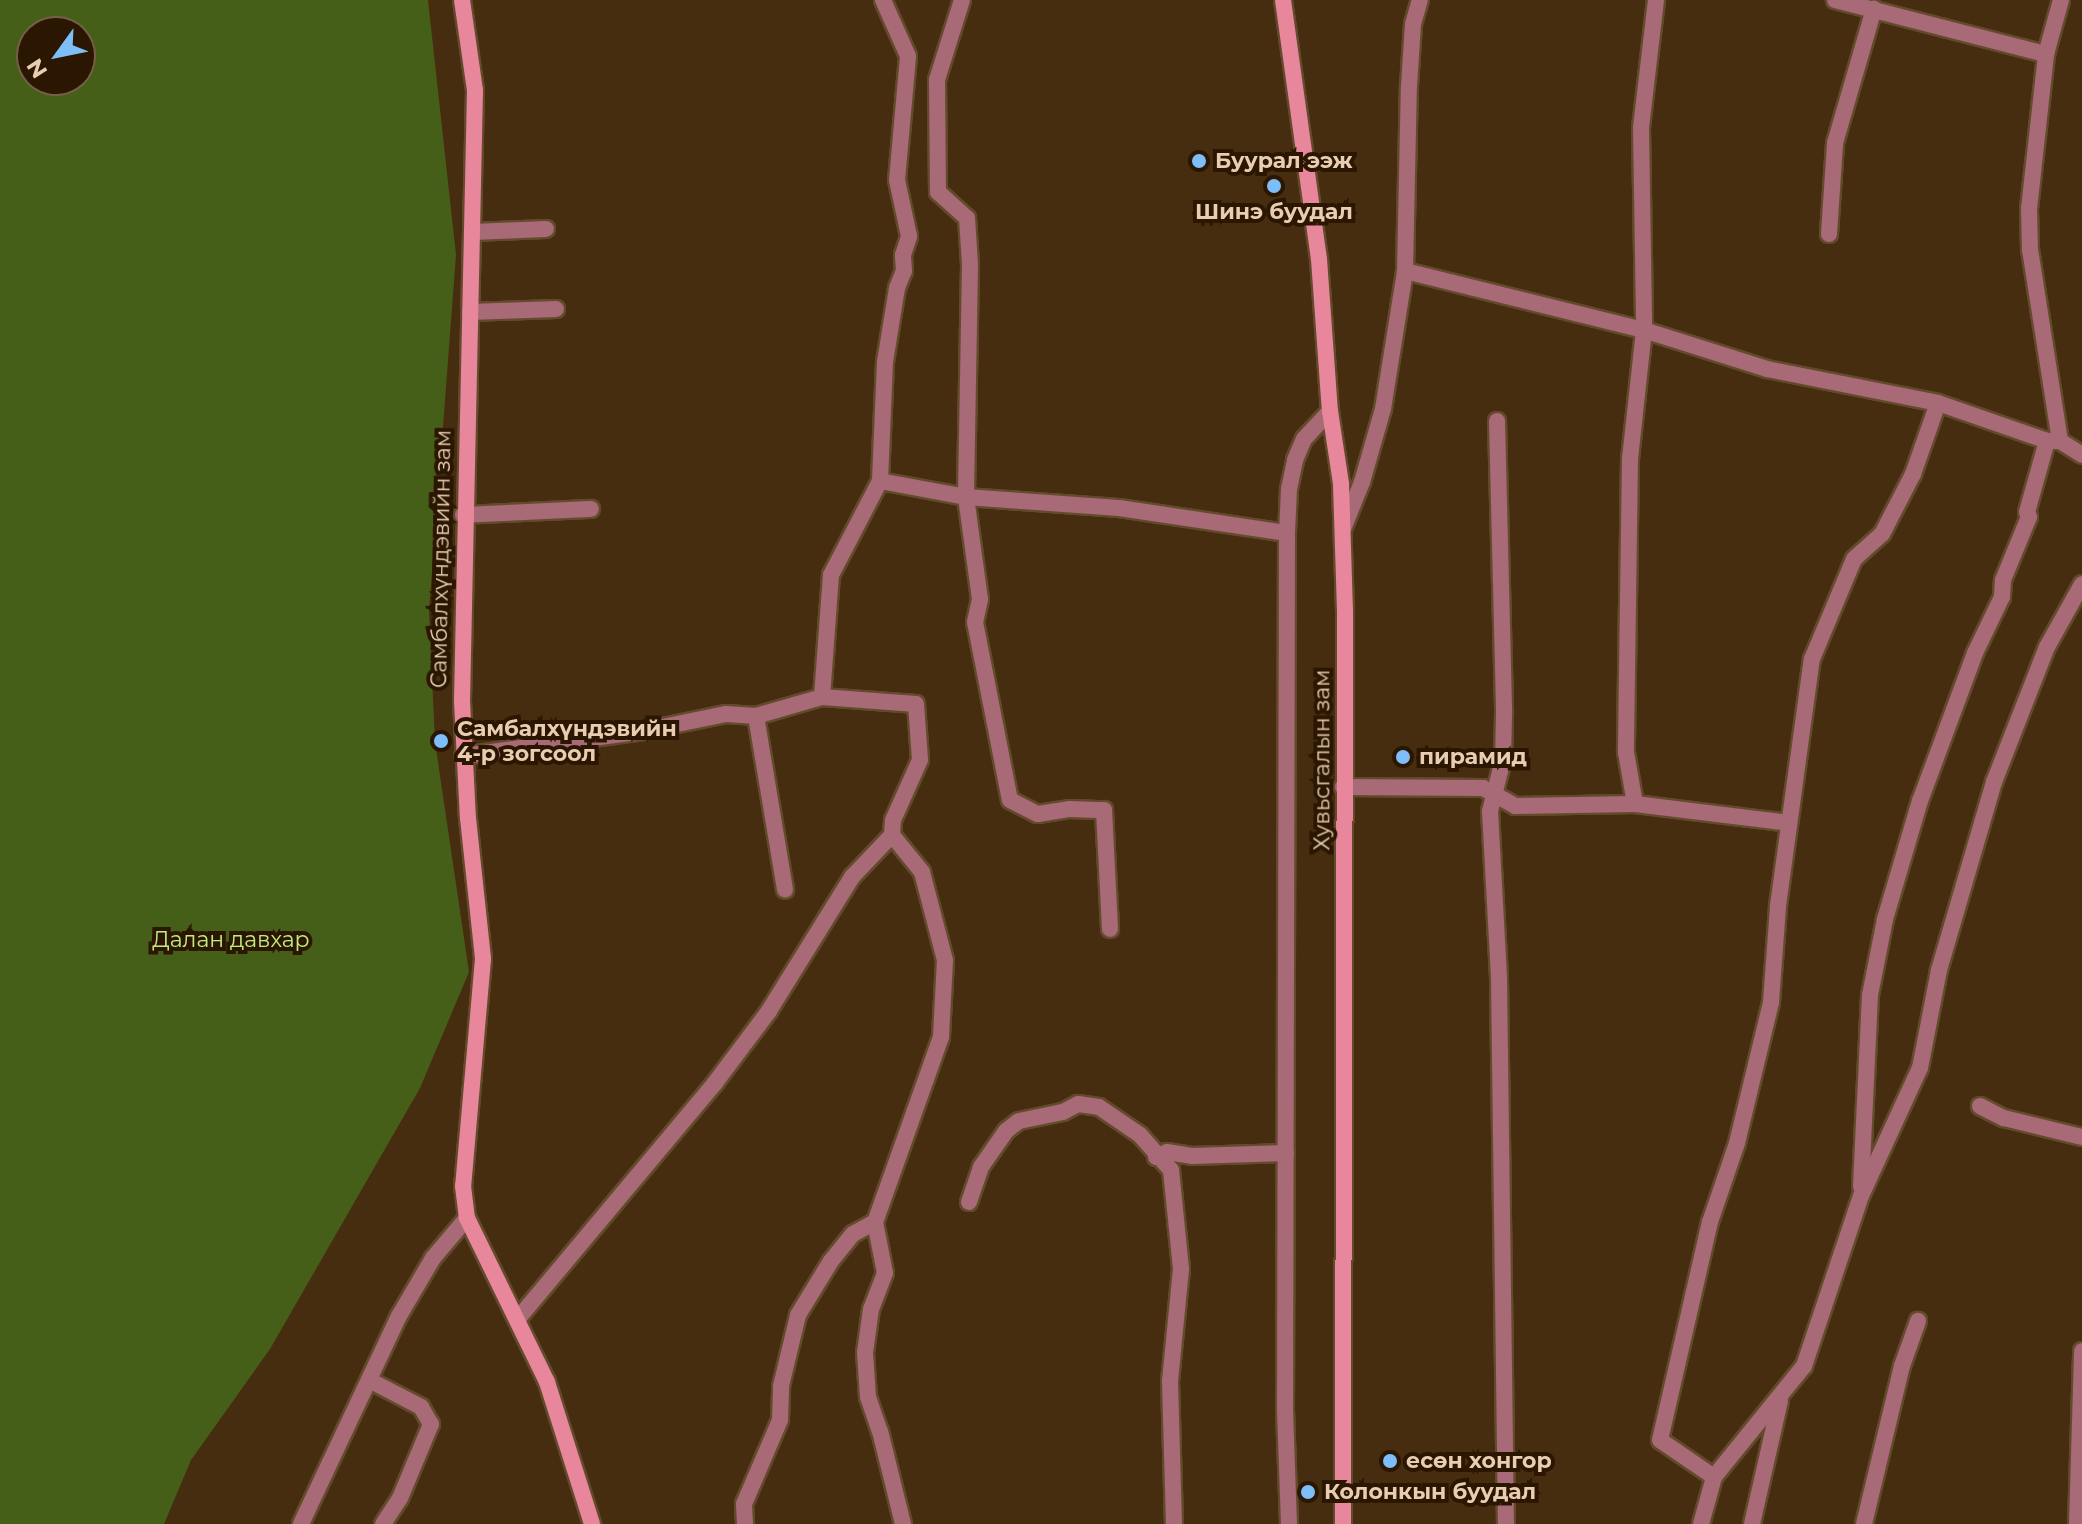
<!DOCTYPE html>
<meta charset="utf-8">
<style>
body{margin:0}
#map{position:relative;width:2082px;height:1524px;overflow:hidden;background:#472d10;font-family:Montserrat,sans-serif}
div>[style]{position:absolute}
.green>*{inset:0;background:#465f18}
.roads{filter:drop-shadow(2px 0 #644a2d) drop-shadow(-2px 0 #644a2d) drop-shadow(0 2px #644a2d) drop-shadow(0 -2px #644a2d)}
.street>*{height:16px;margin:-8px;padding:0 8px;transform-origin:8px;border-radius:8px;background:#a76a76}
.secondary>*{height:16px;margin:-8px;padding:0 8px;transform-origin:8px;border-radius:8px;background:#e8879b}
.dots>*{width:22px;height:22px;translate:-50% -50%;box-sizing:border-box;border:4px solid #2a1601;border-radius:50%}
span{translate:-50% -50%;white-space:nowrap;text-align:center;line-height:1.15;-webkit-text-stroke:8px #2a1601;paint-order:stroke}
.poi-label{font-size:22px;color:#e8cdb2;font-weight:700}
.left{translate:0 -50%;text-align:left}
.street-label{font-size:22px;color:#e8cdb2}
.park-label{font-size:22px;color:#c0ec7d}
.north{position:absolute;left:16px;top:16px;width:80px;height:80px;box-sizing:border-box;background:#2a1601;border:2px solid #765f48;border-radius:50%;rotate:237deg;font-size:22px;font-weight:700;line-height:32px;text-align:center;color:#e8cdb2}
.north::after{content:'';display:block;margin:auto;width:28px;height:36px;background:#7dbef9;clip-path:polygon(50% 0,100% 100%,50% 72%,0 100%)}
</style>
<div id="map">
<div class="green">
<div style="clip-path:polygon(evenodd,0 0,428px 0,456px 255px,429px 611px,435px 742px,469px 972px,420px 1088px,270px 1349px,191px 1460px,164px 1524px,0 1524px,0 0,32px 32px,80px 32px,80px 80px,32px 80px,32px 32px)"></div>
</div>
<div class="roads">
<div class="street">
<div style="left:962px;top:0;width:84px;rotate:107.4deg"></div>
<div style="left:937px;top:80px;width:112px;rotate:89.5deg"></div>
<div style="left:938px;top:192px;width:39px;rotate:42deg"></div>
<div style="left:967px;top:218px;width:47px;rotate:86.3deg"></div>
<div style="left:970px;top:265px;width:232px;rotate:91deg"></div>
<div style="left:966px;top:497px;width:103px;rotate:82.2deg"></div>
<div style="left:980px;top:599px;width:24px;rotate:102deg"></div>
<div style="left:975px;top:622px;width:181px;rotate:78.9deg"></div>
<div style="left:1010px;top:800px;width:31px;rotate:27deg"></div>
<div style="left:1038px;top:814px;width:31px;rotate:-9deg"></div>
<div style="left:1069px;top:809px;width:35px;rotate:2deg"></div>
<div style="left:1104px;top:810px;width:119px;rotate:87.1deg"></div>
<div style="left:1656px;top:0;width:129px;rotate:96.7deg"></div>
<div style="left:1641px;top:128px;width:202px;rotate:89.1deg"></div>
<div style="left:1644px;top:330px;width:129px;rotate:96.2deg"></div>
<div style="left:1630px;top:458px;width:294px;rotate:90.8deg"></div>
<div style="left:1626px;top:752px;width:53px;rotate:80.2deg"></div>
<div style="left:1635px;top:804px;width:155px;rotate:7deg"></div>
<div style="left:1835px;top:0;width:218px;rotate:14.4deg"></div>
<div style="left:473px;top:232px;width:73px;rotate:-2.4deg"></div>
<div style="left:1829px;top:234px;width:91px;rotate:-86.2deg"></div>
<div style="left:1835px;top:143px;width:140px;rotate:-73.8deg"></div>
<div style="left:1405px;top:271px;width:246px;rotate:13.9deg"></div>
<div style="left:1644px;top:330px;width:129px;rotate:17.6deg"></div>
<div style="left:1767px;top:369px;width:174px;rotate:11.2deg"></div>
<div style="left:1938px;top:403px;width:115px;rotate:19.2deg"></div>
<div style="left:2047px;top:441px;width:13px"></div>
<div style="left:2060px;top:441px;width:26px;rotate:32deg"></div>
<div style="left:470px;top:312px;width:86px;rotate:-2deg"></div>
<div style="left:1497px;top:421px;width:293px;rotate:88.6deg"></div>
<div style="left:1504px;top:714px;width:46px;rotate:91.2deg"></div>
<div style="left:1503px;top:760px;width:53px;rotate:104.3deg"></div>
<div style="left:1490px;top:811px;width:167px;rotate:86.9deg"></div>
<div style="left:1499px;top:978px;width:546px;rotate:89.27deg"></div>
<div style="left:2060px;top:441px;width:193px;rotate:-98.9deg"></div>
<div style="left:2030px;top:250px;width:41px;rotate:-91.4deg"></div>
<div style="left:2029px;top:209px;width:156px;rotate:-83.7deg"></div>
<div style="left:2046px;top:54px;width:56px;rotate:-74.5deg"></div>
<div style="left:880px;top:481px;width:87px;rotate:10.5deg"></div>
<div style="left:966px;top:497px;width:153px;rotate:4.1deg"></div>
<div style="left:1119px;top:508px;width:170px;rotate:8.5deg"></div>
<div style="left:1287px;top:533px;width:44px;rotate:-87.4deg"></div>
<div style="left:1289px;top:489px;width:30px;rotate:-78deg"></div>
<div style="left:1295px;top:460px;width:23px;rotate:-67deg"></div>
<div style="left:1304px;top:439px;width:38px;rotate:-47deg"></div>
<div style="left:463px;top:515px;width:128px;rotate:-2.7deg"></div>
<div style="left:1343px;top:529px;width:51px;rotate:-68deg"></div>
<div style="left:1362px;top:482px;width:76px;rotate:-74deg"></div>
<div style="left:1383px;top:409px;width:140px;rotate:-80.9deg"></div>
<div style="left:1405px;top:271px;width:185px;rotate:-88.8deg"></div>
<div style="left:1409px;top:86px;width:62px;rotate:-86.3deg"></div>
<div style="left:1413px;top:24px;width:25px;rotate:-74deg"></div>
<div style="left:1287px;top:533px;width:877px;rotate:90.13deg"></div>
<div style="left:1285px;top:1410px;width:114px;rotate:88deg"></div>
<div style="left:822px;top:697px;width:122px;rotate:-85.8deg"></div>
<div style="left:831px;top:575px;width:106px;rotate:-62.5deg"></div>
<div style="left:880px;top:481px;width:119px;rotate:-87.6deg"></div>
<div style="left:885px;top:362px;width:75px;rotate:-80.8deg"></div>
<div style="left:897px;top:288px;width:18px;rotate:-68deg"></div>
<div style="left:904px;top:271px;width:16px;rotate:-94deg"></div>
<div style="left:903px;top:255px;width:20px;rotate:-72deg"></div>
<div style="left:909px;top:236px;width:57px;rotate:-102.1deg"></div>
<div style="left:897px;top:180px;width:124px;rotate:-84.9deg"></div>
<div style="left:908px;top:56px;width:61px;rotate:-114.1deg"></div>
<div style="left:756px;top:716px;width:176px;rotate:80.5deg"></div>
<div style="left:463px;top:756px;width:182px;rotate:-7.9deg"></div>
<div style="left:643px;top:731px;width:85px;rotate:-11.6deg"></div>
<div style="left:726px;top:714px;width:30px;rotate:4deg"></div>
<div style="left:756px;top:716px;width:69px;rotate:-16.1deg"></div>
<div style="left:822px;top:697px;width:94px;rotate:4.3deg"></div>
<div style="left:916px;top:704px;width:56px;rotate:85.9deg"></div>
<div style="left:920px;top:760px;width:66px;rotate:114.2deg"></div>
<div style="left:893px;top:820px;width:15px;rotate:94deg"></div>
<div style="left:892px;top:835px;width:58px;rotate:133.6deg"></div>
<div style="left:852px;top:877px;width:158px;rotate:121.8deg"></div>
<div style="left:769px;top:1011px;width:90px;rotate:126.9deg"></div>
<div style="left:715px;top:1083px;width:307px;rotate:129.9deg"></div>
<div style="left:1343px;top:787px;width:140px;rotate:0.4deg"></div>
<div style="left:1483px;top:788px;width:37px;rotate:29deg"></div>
<div style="left:1515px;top:806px;width:120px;rotate:-1deg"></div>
<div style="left:892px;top:835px;width:48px;rotate:51deg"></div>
<div style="left:922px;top:872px;width:91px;rotate:75.4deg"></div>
<div style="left:945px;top:960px;width:77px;rotate:93deg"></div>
<div style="left:941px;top:1037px;width:196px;rotate:109.6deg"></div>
<div style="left:875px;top:1222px;width:52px;rotate:78.9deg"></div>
<div style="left:885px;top:1273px;width:39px;rotate:111deg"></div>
<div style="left:871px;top:1309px;width:44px;rotate:97.8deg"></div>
<div style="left:865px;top:1353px;width:44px;rotate:86.1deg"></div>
<div style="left:868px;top:1397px;width:36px;rotate:71deg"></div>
<div style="left:880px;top:1431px;width:96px;rotate:76.1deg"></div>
<div style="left:1980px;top:1106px;width:27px;rotate:27deg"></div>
<div style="left:2004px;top:1118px;width:80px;rotate:13.7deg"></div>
<div style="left:1156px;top:1157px;width:12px;rotate:-24deg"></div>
<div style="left:1167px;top:1152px;width:25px;rotate:9deg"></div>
<div style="left:1192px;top:1156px;width:94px;rotate:-1.8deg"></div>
<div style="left:1861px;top:1186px;width:191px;rotate:-87.3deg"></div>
<div style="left:1870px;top:995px;width:77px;rotate:-78.8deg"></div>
<div style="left:1885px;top:919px;width:123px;rotate:-73.5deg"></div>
<div style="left:1920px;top:801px;width:158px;rotate:-69.6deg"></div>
<div style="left:1975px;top:653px;width:62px;rotate:-64.3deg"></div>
<div style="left:2002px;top:597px;width:17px;rotate:-87deg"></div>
<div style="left:2003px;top:580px;width:68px;rotate:-67.6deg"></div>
<div style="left:2029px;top:517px;width:5px;rotate:-112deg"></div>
<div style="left:2027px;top:512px;width:74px;rotate:-74.3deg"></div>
<div style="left:969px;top:1202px;width:37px;rotate:-71deg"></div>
<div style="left:981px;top:1167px;width:44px;rotate:-55.2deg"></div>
<div style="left:1006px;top:1131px;width:16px;rotate:-38deg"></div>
<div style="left:1019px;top:1121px;width:45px;rotate:-11.6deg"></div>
<div style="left:1063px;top:1112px;width:17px;rotate:-28deg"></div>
<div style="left:1078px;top:1104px;width:21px;rotate:8deg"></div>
<div style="left:1099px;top:1107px;width:50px;rotate:34.3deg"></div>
<div style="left:1140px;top:1135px;width:47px;rotate:48.5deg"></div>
<div style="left:1171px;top:1170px;width:100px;rotate:84.2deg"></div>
<div style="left:1181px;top:1269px;width:113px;rotate:95.6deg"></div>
<div style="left:1170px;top:1381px;width:143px;rotate:88.4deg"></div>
<div style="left:369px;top:1380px;width:59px;rotate:27.4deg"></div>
<div style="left:421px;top:1407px;width:20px;rotate:60deg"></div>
<div style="left:431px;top:1424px;width:80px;rotate:112.7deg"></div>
<div style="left:400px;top:1498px;width:31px;rotate:123deg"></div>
<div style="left:1714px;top:1477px;width:65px;rotate:-145.6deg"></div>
<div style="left:1660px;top:1440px;width:224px;rotate:-77.1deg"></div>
<div style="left:1710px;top:1222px;width:83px;rotate:-71.1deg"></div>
<div style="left:1737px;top:1143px;width:145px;rotate:-76.4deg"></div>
<div style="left:1771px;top:1002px;width:96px;rotate:-85.8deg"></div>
<div style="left:1778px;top:906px;width:249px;rotate:-82.2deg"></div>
<div style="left:1812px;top:659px;width:108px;rotate:-67.2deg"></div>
<div style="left:1854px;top:559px;width:38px;rotate:-42deg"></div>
<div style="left:1882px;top:534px;width:68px;rotate:-62.7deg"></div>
<div style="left:1913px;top:474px;width:75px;rotate:-70.6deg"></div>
<div style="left:301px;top:1524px;width:230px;rotate:-64.8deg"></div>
<div style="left:399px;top:1316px;width:67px;rotate:-59.6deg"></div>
<div style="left:433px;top:1258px;width:52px;rotate:-49.6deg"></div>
<div style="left:745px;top:1524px;width:20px;rotate:-93deg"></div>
<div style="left:744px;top:1504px;width:91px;rotate:-66.8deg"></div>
<div style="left:780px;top:1420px;width:34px;rotate:-88deg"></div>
<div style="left:781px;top:1386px;width:73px;rotate:-76.5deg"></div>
<div style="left:798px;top:1315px;width:63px;rotate:-58.6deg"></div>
<div style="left:831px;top:1261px;width:35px;rotate:-51deg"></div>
<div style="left:853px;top:1234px;width:25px;rotate:-29deg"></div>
<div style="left:1701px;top:1524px;width:49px;rotate:-74.5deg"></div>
<div style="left:1714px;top:1477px;width:143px;rotate:-51deg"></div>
<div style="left:1804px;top:1366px;width:179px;rotate:-71.5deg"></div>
<div style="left:1861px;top:1196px;width:141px;rotate:-65.3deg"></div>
<div style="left:1920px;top:1068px;width:100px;rotate:-79deg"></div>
<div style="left:1939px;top:970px;width:196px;rotate:-73.7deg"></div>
<div style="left:1994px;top:782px;width:145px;rotate:-68.6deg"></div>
<div style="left:2047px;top:647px;width:72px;rotate:-60.9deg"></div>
<div style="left:1752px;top:1524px;width:126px;rotate:-77.2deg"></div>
<div style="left:1864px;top:1524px;width:163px;rotate:-76.5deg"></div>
<div style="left:1902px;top:1366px;width:48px;rotate:-70.4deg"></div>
<div style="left:2077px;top:1524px;width:173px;rotate:-88.3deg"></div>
</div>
<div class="secondary">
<div style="left:462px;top:0;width:91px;rotate:81.8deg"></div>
<div style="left:475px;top:90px;width:611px;rotate:91.22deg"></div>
<div style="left:462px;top:701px;width:117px;rotate:87.1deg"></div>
<div style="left:468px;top:818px;width:142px;rotate:83.9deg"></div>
<div style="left:483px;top:959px;width:228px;rotate:95deg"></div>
<div style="left:463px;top:1186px;width:32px;rotate:83deg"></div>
<div style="left:467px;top:1218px;width:182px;rotate:64deg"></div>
<div style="left:547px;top:1382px;width:149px;rotate:72.4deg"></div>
<div style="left:1283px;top:0;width:261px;rotate:82.1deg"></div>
<div style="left:1319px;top:259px;width:152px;rotate:85.9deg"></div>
<div style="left:1330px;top:411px;width:74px;rotate:81.4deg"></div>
<div style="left:1341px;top:484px;width:126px;rotate:88.2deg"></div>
<div style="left:1345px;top:610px;width:914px;rotate:90.13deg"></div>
</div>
</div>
<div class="dots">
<div style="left:1199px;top:161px;background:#7dbef9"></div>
<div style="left:1274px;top:186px;background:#7dbef9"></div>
<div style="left:441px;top:741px;background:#7dbef9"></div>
<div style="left:1403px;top:757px;background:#7dbef9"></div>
<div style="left:1390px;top:1461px;background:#7dbef9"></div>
<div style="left:1308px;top:1492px;background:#7dbef9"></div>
</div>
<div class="poi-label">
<span class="left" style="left:1215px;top:161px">Буурал ээж</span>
<span style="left:1274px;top:212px">Шинэ буудал</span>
<span class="left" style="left:457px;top:741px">Самбалхүндэвийн<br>4-р зогсоол</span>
<span class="left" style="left:1419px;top:757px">пирамид</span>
<span class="left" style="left:1406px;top:1461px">есөн хонгор</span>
<span class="left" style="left:1324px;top:1492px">Колонкын буудал</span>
</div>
<div class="street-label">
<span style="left:441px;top:559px;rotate:-89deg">Самбалхүндэвийн зам</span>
<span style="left:1322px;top:760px;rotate:-90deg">Хувьсгалын зам</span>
</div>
<div class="park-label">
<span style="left:231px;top:940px">Далан давхар</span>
</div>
<div class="north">N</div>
</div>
